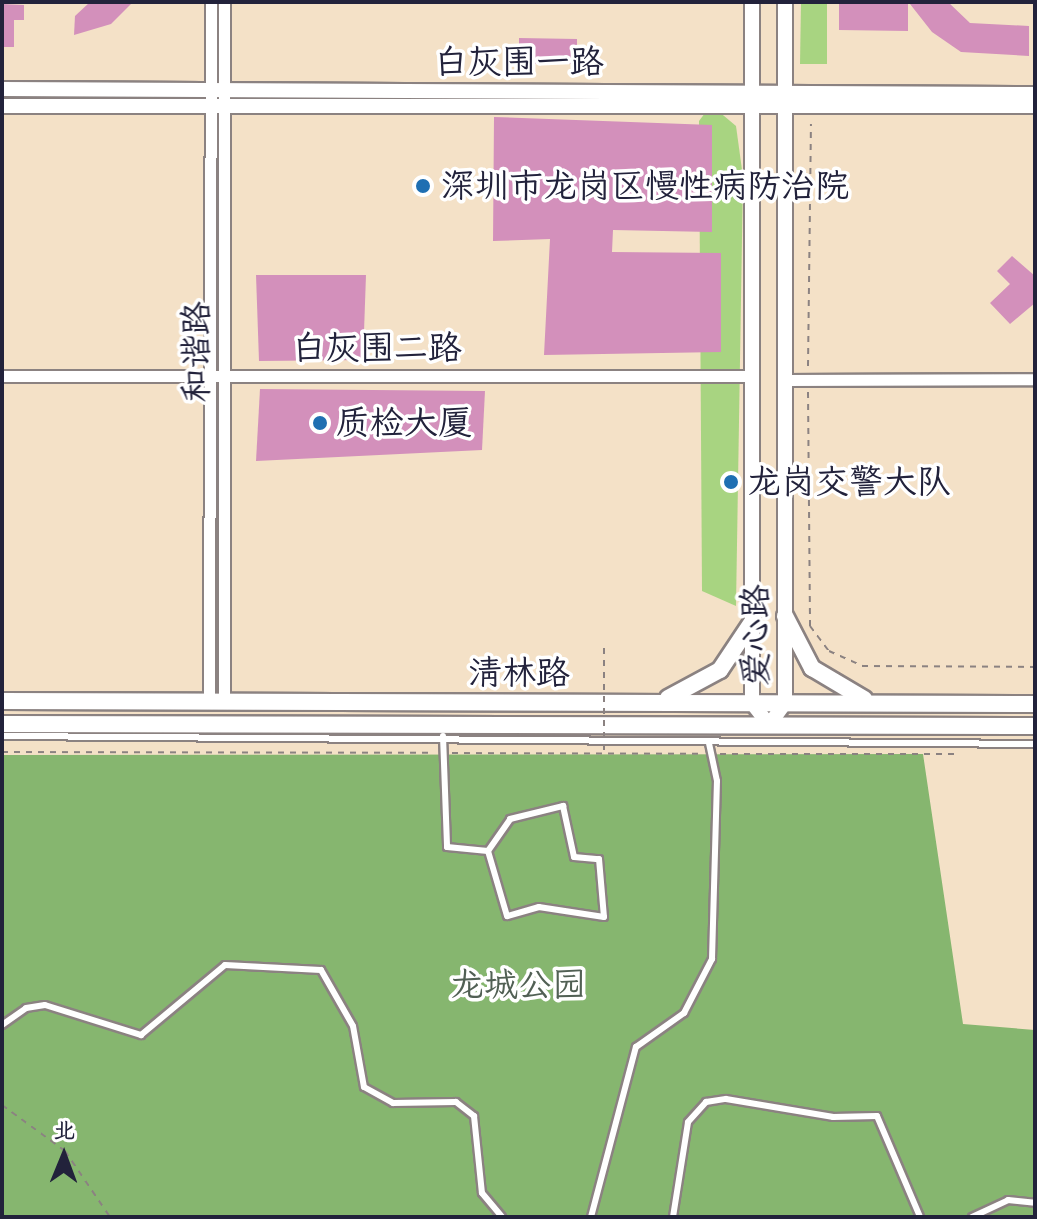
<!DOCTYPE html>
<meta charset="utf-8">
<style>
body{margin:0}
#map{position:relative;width:1037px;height:1219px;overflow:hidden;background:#f4e1c7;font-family:Caveat,"LXGW WenKai TC",sans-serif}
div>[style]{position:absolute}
.green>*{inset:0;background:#a8d481}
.forest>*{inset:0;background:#86b66f}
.building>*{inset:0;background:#d390bb}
.path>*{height:2px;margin-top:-1px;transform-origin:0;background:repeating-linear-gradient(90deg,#8b8281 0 6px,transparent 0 12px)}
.roads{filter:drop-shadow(2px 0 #8b8281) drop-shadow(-2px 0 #8b8281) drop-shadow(0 2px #8b8281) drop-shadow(0 -2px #8b8281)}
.service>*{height:6px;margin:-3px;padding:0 3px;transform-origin:3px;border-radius:3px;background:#fff}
.minor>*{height:11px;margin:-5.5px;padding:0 5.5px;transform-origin:5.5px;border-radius:5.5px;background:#fff}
.tertiary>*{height:14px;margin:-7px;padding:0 7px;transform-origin:7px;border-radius:7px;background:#fff}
.secondary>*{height:16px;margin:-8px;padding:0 8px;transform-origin:8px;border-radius:8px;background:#fff}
.path-bridge>*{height:2px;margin-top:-1px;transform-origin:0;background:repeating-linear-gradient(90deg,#8b8281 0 6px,transparent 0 12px)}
.dots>*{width:22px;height:22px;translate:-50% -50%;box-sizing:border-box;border:4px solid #fff;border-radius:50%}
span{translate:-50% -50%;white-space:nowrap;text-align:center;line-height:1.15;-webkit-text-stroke:7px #fff;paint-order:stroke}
.street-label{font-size:34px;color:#22223b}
.poi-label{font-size:34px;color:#22223b}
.left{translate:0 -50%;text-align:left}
.park-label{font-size:34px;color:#516054}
.frame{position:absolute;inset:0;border:4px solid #22223b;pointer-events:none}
.north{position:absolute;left:24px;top:1115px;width:80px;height:80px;-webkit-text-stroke:6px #fff;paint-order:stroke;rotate:1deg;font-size:22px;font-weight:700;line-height:32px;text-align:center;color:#22223b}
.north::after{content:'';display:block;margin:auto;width:28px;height:36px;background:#22223b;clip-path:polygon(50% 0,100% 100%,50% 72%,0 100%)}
</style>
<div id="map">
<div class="green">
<div style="clip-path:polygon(801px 2px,827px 2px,827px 64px,800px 64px)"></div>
<div style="clip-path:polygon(711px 105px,736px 126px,743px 177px,736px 606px,702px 591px,699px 121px)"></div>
</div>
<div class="forest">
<div style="clip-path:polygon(923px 754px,963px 1024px,1035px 1030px,1035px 1217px,2px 1217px,2px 755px)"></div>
</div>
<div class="building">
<div style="clip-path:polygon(90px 2px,133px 2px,111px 24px,74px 35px,75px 16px)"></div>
<div style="clip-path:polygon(839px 2px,908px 4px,908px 31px,839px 30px)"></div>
<div style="clip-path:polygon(948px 2px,970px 23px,1029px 26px,1029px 56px,961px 52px,932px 32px,910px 4px)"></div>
<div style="clip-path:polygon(2px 4px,24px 5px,24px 20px,14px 20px,14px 47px,2px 47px)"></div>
<div style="clip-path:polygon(519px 38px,577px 39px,577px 64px,519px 64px)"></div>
<div style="clip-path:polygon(494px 117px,712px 125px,712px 232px,613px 230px,612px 252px,721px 253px,721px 352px,544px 355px,550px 239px,493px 241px)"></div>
<div style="clip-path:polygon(1012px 256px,1035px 276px,1035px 303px,1010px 324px,990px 303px,1010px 284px,997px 271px)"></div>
<div style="clip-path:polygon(256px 275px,366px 275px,363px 360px,259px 361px)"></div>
<div style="clip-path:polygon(260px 389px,485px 391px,482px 450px,256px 461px)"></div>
</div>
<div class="path">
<div style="left:808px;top:366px;width:242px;rotate:-89.3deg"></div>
<div style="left:808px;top:392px;width:234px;rotate:89.5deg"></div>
<div style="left:810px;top:626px;width:31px;rotate:53deg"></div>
<div style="left:829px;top:651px;width:36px;rotate:24deg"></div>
<div style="left:862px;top:666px;width:173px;rotate:0.3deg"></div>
<div style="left:2px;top:752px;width:432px;rotate:0.1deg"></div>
<div style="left:452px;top:753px;width:250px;rotate:0.2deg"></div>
<div style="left:720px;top:754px;width:234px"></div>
<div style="left:2px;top:1105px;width:78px;rotate:36.1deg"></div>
<div style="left:65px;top:1151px;width:80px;rotate:55.7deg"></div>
</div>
<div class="roads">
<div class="service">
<div style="left:2px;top:736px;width:1033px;rotate:0.44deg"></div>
<div style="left:443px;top:736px;width:111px;rotate:87.9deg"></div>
<div style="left:447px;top:847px;width:41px;rotate:5.6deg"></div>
<div style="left:488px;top:851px;width:39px;rotate:-55deg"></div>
<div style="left:510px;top:819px;width:55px;rotate:-13.8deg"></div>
<div style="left:563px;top:806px;width:52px;rotate:77.8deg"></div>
<div style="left:574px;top:857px;width:25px;rotate:5deg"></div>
<div style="left:599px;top:859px;width:58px;rotate:85.1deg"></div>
<div style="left:604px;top:917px;width:66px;rotate:-171.3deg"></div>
<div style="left:539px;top:907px;width:33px;rotate:164deg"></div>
<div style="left:507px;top:916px;width:68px;rotate:-106.3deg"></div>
<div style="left:2px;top:1025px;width:29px;rotate:-35deg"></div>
<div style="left:26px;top:1008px;width:19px;rotate:-9deg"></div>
<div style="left:45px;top:1005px;width:101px;rotate:17.4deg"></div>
<div style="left:141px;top:1035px;width:109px;rotate:-39.8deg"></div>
<div style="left:225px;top:965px;width:96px;rotate:3deg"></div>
<div style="left:321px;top:970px;width:64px;rotate:60.3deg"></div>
<div style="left:353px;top:1026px;width:62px;rotate:79.8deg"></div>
<div style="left:364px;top:1087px;width:33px;rotate:29deg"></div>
<div style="left:393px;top:1103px;width:63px;rotate:-0.9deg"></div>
<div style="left:456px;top:1102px;width:23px;rotate:38deg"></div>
<div style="left:474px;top:1116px;width:77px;rotate:84.1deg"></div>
<div style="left:482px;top:1193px;width:31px;rotate:50deg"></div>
<div style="left:591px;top:1217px;width:176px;rotate:-75.2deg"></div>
<div style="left:636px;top:1047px;width:59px;rotate:-35.3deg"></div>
<div style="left:684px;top:1013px;width:61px;rotate:-62.6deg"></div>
<div style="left:712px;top:959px;width:178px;rotate:-88.4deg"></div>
<div style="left:717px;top:781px;width:40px;rotate:-102deg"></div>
<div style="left:673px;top:1217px;width:96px;rotate:-81deg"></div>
<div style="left:688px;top:1122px;width:27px;rotate:-48deg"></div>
<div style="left:706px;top:1102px;width:20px;rotate:-9deg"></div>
<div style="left:726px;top:1099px;width:109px;rotate:9.5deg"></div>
<div style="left:833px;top:1117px;width:44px;rotate:-1.3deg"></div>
<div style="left:877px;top:1116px;width:110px;rotate:66.9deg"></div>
<div style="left:972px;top:1217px;width:40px;rotate:-25deg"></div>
<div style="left:1008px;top:1200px;width:27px;rotate:6deg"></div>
</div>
<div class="minor">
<div style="left:224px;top:2px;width:700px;rotate:90deg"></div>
<div style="left:2px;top:376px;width:750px"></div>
<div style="left:785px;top:380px;width:250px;rotate:-0.2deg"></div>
<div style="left:209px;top:702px;width:700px;rotate:-89.84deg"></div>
</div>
<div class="tertiary">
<div style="left:752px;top:2px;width:701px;rotate:90deg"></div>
<div style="left:752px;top:703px;width:28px;rotate:52deg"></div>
<div style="left:769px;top:725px;width:27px;rotate:-54deg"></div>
<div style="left:785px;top:703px;width:701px;rotate:-90deg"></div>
<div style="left:2px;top:89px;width:1033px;rotate:0.28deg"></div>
<div style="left:2px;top:106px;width:1033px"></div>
</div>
<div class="secondary">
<div style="left:785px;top:616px;width:59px;rotate:62.6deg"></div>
<div style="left:812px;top:668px;width:61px;rotate:30.8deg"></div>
<div style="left:668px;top:698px;width:59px;rotate:-28.3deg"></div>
<div style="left:720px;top:670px;width:58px;rotate:-56.3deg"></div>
<div style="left:2px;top:701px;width:1033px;rotate:0.17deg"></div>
<div style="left:2px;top:724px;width:1033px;rotate:0.11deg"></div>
</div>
</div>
<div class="path-bridge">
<div style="left:604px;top:648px;width:105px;rotate:90deg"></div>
</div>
<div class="dots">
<div style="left:423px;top:186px;background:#1f6fb2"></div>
<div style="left:320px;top:423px;background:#1f6fb2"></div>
<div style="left:731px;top:482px;background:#1f6fb2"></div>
</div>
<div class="street-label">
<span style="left:519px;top:62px">白灰围一路</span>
<span style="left:377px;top:348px">白灰围二路</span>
<span style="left:196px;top:352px;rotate:-90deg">和谐路</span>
<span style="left:755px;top:635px;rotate:-90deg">爱心路</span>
<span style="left:519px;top:673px">清林路</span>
</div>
<div class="poi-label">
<span class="left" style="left:441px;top:186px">深圳市龙岗区慢性病防治院</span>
<span class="left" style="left:336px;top:423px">质检大厦</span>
<span class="left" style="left:747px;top:482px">龙岗交警大队</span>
</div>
<div class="park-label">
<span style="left:518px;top:985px">龙城公园</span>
</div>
<div class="frame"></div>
<div class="north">北</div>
</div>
